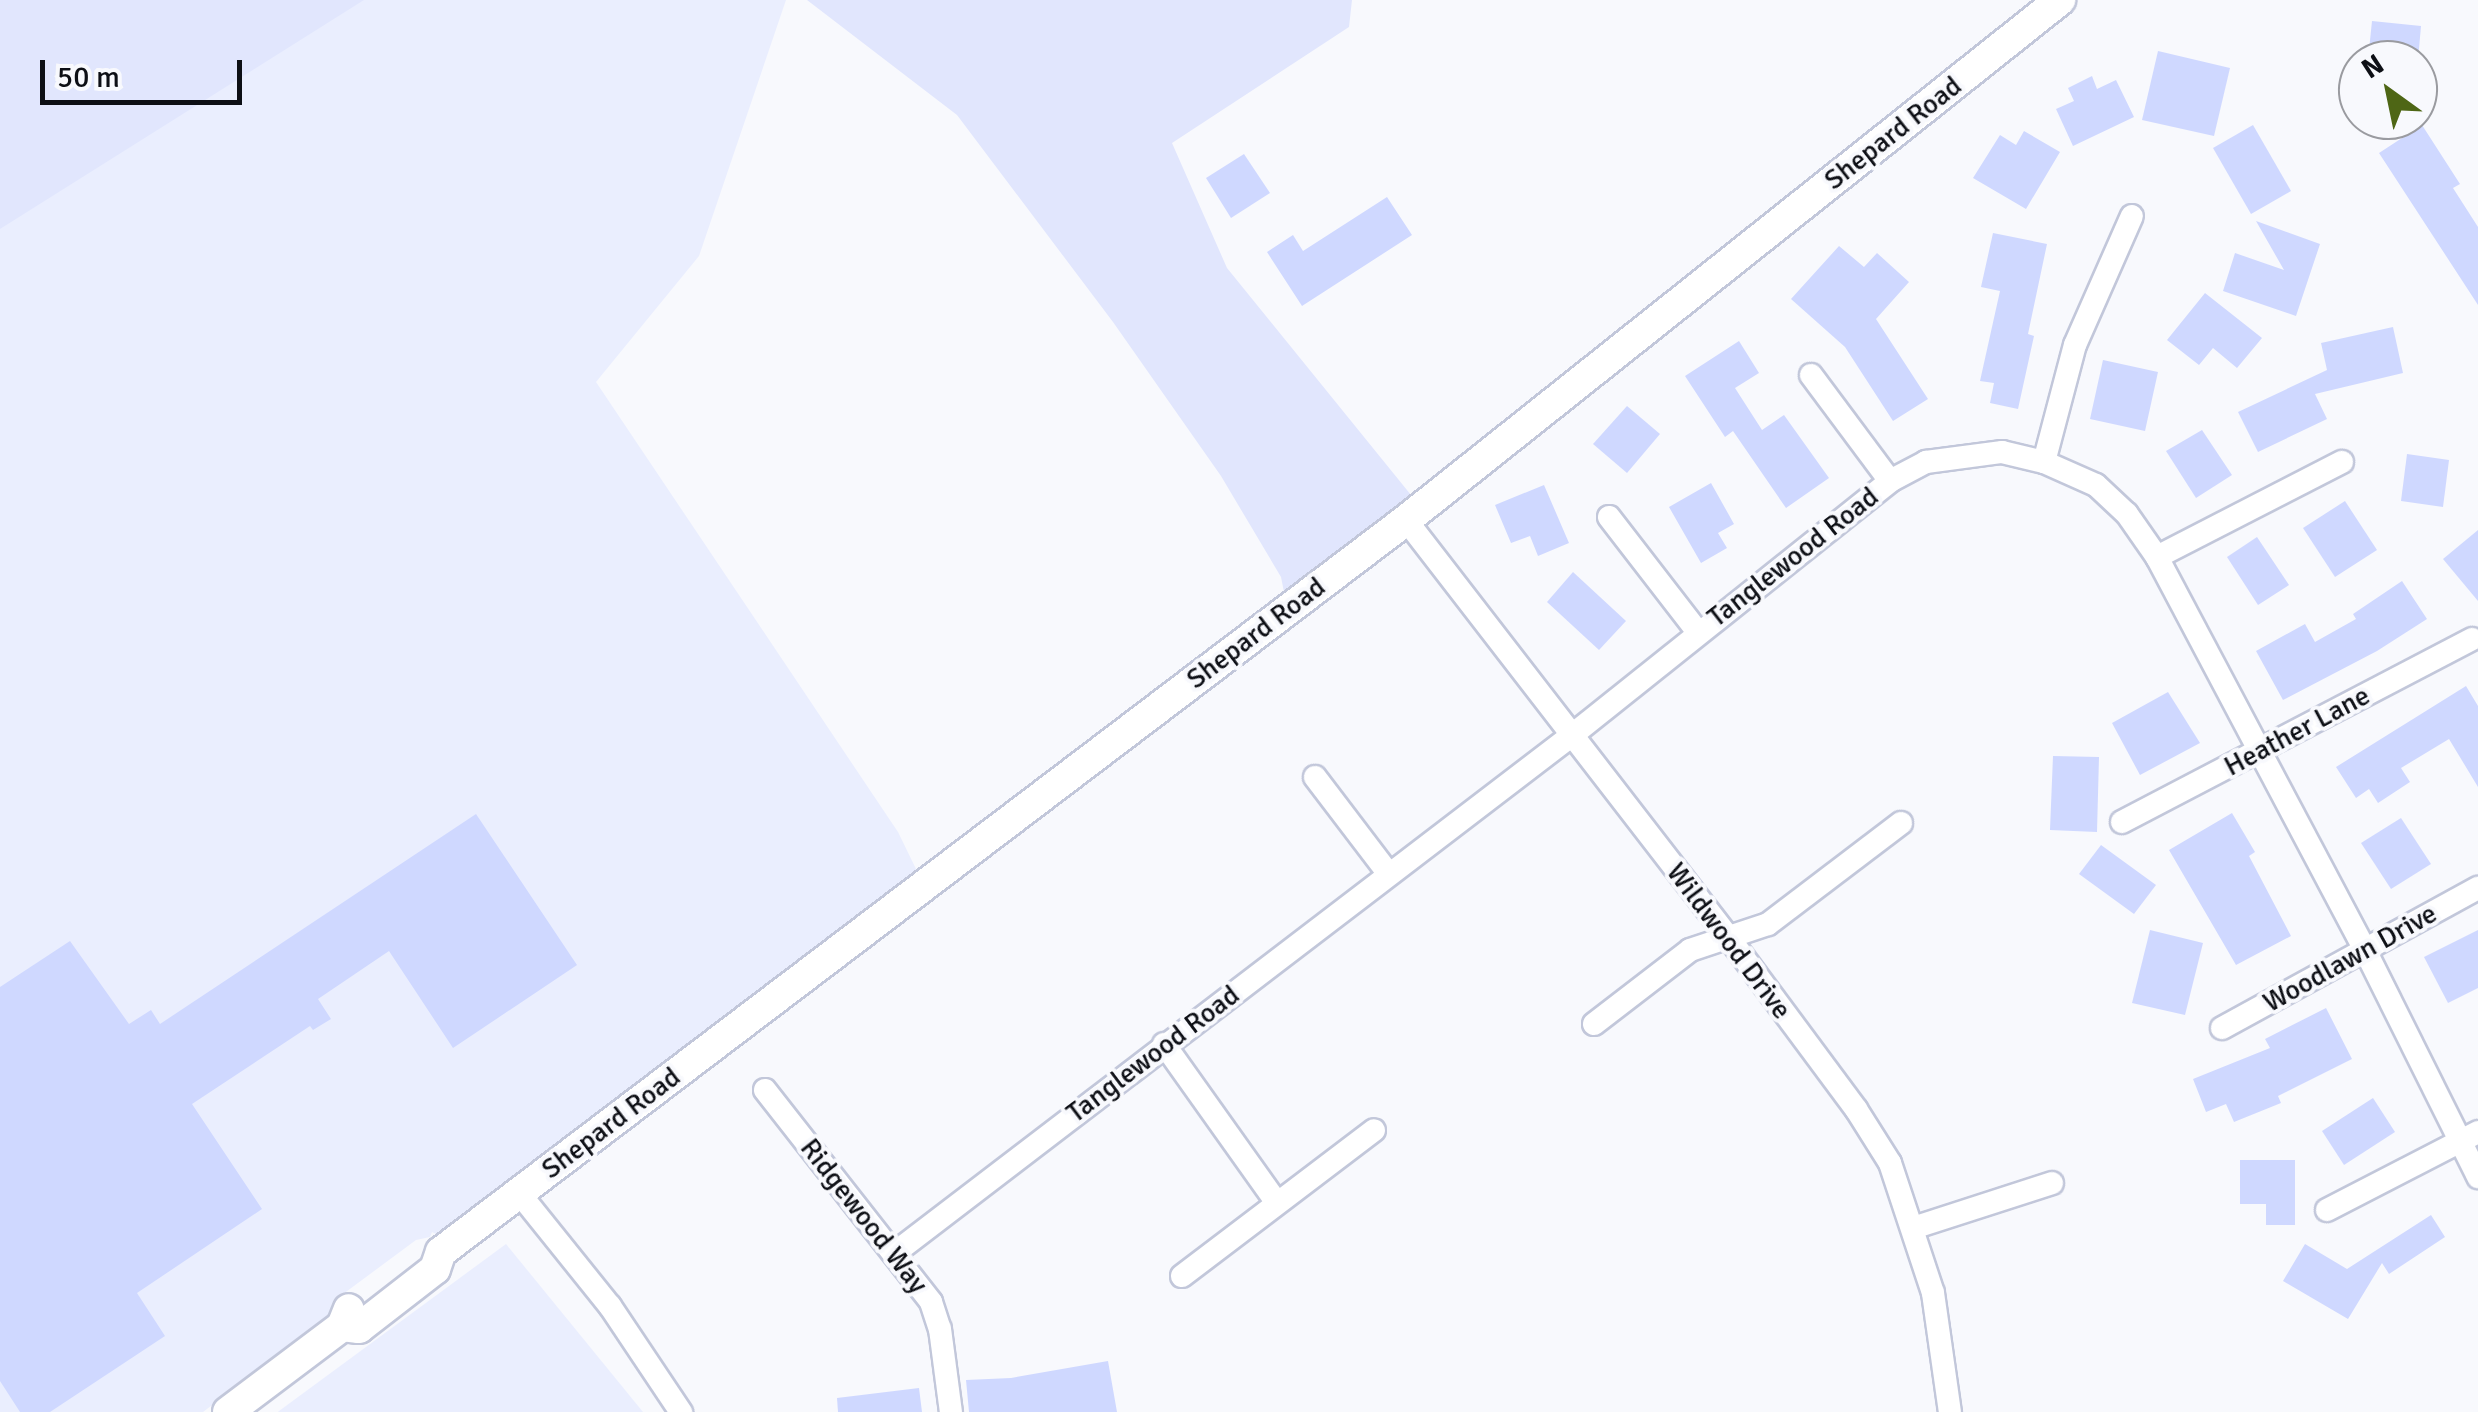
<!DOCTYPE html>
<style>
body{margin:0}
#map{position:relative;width:2478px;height:1412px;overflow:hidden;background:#f8f9fd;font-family:Signika,sans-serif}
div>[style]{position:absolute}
.built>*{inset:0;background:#eaeefe}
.green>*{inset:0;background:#e1e6fd}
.building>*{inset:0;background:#cfd8ff}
.roads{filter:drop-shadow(2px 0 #c2c7da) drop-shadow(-2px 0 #c2c7da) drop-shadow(0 2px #c2c7da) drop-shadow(0 -2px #c2c7da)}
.minor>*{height:22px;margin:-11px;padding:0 11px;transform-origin:11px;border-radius:11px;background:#fff}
.tertiary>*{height:30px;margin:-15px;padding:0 15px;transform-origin:15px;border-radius:15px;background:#fff}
span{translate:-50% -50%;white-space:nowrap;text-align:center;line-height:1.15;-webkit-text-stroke:8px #f8f9fd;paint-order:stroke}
.street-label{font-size:28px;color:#0d0f15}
.north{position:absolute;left:2338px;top:40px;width:100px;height:100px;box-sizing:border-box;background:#f8f9fd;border:2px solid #9a9ba0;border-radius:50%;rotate:327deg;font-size:28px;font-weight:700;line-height:40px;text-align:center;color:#0d0f15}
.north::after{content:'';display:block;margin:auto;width:35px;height:45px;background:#4e6615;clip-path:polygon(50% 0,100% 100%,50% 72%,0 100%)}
.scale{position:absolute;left:40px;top:60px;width:202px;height:45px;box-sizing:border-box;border:5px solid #0d0f15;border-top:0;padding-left:12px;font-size:30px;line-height:35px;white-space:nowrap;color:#0d0f15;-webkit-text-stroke:8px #f8f9fd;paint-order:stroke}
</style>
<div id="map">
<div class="built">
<div style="clip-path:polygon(331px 0,786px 0,699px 256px,596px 382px,898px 832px,917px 871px,438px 1235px,432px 1232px,430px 1237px,416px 1240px,335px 1300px,328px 1317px,203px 1412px,0 1412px,0 210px)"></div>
<div style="clip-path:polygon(506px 1244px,643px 1412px,278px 1412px,279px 1411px)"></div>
</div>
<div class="green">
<div style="clip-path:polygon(0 0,364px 0,0 229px)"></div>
<div style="clip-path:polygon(807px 0,1352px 0,1349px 27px,1172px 143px,1227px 268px,1411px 495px,1284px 592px,1281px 577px,1221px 476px,1113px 322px,957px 115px)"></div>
</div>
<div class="building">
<div style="clip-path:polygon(2372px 21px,2421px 26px,2418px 60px,2368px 60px)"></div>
<div style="clip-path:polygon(2158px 51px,2230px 68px,2214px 136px,2142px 120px)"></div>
<div style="clip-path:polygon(2092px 76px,2097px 89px,2116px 80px,2134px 117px,2073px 146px,2056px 109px,2074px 101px,2068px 88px)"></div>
<div style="clip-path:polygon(2253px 125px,2291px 191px,2251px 214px,2213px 148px)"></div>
<div style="clip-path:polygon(2422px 125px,2460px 184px,2453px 188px,2478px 227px,2478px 305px,2379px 153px)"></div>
<div style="clip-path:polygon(2024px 131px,2060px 152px,2026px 209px,1973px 178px,2000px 135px,2016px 145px)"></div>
<div style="clip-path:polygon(1244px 154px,1270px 193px,1231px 218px,1206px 178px)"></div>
<div style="clip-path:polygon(1387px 197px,1412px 235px,1302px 306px,1267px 252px,1293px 235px,1303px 251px)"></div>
<div style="clip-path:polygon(2256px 221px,2320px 244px,2296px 316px,2223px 291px,2235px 253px,2284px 270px)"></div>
<div style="clip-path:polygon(1993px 233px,2047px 244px,2028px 334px,2034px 336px,2018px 409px,1990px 403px,1994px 383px,1980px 381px,2000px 291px,1981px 287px)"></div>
<div style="clip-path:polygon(1839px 246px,1864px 267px,1877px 253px,1909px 282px,1876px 319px,1928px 399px,1893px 421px,1845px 347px,1791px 299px)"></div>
<div style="clip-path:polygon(2205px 293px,2262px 338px,2237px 368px,2213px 348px,2199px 365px,2167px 340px)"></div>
<div style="clip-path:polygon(2393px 327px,2403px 373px,2315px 394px,2327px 419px,2258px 452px,2238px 412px,2327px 370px,2321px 343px)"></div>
<div style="clip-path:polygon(1739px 341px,1759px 373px,1735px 388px,1762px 430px,1784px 415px,1829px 478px,1786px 508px,1733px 431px,1725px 437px,1685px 376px)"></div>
<div style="clip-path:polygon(2103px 360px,2158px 372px,2145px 431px,2090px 419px)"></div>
<div style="clip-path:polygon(1627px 406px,1660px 434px,1627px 473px,1593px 444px)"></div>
<div style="clip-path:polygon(2202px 430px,2232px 475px,2196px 498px,2166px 451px)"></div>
<div style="clip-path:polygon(2407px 454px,2449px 460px,2443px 507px,2401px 501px)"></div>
<div style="clip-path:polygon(1711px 483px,1734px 524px,1718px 533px,1727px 548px,1701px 563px,1669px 507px)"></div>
<div style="clip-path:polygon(1544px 485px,1569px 543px,1538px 556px,1530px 536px,1511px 543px,1495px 505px)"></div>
<div style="clip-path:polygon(2345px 501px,2377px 550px,2335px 577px,2303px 528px)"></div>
<div style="clip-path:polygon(2478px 530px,2478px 601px,2443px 559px)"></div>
<div style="clip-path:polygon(2257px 537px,2289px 585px,2258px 605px,2227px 557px)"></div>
<div style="clip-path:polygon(1573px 572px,1626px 621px,1599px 650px,1547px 602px)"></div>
<div style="clip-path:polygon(2402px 581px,2427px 619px,2377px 651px,2283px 700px,2256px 651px,2305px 624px,2315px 642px,2356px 619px,2353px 614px)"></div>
<div style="clip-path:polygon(2466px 686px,2478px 706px,2478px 787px,2449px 739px,2401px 768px,2410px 782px,2378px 803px,2369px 789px,2356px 798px,2336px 767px)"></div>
<div style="clip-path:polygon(2168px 692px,2200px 743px,2140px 775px,2112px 723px)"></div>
<div style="clip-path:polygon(2053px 756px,2099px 757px,2097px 832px,2050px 830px)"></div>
<div style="clip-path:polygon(2232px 813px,2255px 852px,2249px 856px,2291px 936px,2236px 965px,2169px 850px)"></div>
<div style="clip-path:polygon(476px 814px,577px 965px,453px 1048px,389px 951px,318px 999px,331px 1019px,313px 1030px,310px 1026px,192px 1104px,262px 1209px,137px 1293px,165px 1336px,50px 1412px,20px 1412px,0 1381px,0 987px,70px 941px,129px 1024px,151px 1010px,160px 1024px)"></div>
<div style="clip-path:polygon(2401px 818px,2431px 864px,2391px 889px,2361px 843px)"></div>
<div style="clip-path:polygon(2101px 845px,2156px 885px,2134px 914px,2079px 874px)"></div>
<div style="clip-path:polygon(2150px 930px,2203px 943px,2185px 1015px,2132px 1003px)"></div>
<div style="clip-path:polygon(2478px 930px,2478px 988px,2448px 1003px,2424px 957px)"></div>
<div style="clip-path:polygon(2326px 1008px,2352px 1059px,2278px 1096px,2281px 1103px,2234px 1122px,2226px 1104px,2206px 1112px,2193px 1079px,2270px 1048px,2265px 1039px)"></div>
<div style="clip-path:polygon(2373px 1098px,2395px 1132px,2344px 1165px,2322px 1131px)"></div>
<div style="clip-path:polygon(2240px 1160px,2295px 1160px,2295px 1225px,2266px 1225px,2266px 1204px,2240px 1204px)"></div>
<div style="clip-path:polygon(2431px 1215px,2445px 1237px,2389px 1274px,2382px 1263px,2348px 1319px,2283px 1281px,2305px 1244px,2347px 1269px)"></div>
<div style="clip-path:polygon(1108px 1361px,1117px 1412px,969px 1412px,966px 1380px,1011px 1378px)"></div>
<div style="clip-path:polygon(919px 1388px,922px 1412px,838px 1412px,837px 1398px)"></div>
</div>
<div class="roads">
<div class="minor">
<div style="left:1811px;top:375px;width:132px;rotate:53.3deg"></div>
<div style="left:2044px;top:462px;width:121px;rotate:-75.2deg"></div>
<div style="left:2075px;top:345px;width:141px;rotate:-66.2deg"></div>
<div style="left:1609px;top:517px;width:145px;rotate:52.3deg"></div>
<div style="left:1406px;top:520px;width:528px;rotate:52.31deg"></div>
<div style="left:1729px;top:938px;width:213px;rotate:53.4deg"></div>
<div style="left:1856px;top:1109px;width:64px;rotate:57.8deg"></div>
<div style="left:1890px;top:1163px;width:137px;rotate:71.7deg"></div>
<div style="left:1933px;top:1293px;width:120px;rotate:81.9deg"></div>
<div style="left:2157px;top:557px;width:208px;rotate:-27.2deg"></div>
<div style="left:1315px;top:777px;width:122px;rotate:52.7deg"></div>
<div style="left:2122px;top:822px;width:395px;rotate:-27.6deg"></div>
<div style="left:1594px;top:1024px;width:121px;rotate:-37.6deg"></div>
<div style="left:1690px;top:950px;width:82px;rotate:-18.4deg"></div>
<div style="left:1768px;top:924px;width:167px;rotate:-37.2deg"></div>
<div style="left:2222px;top:1028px;width:292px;rotate:-28.7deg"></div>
<div style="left:1164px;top:1044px;width:195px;rotate:54.6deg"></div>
<div style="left:765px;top:1090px;width:269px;rotate:51.9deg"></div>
<div style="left:931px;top:1302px;width:28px;rotate:72deg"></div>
<div style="left:940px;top:1329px;width:84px;rotate:82.5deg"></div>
<div style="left:519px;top:1193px;width:145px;rotate:51.2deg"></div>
<div style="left:610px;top:1306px;width:128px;rotate:56.2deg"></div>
<div style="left:2327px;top:1210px;width:170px;rotate:-27.3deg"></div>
<div style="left:1913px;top:1228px;width:146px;rotate:-17.9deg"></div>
<div style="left:896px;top:1252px;width:850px;rotate:-37.4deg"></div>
<div style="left:1571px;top:736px;width:408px;rotate:-38.6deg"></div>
<div style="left:1890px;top:481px;width:41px;rotate:-27.8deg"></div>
<div style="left:1926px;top:462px;width:77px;rotate:-7.5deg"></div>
<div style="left:2002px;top:452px;width:43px;rotate:13.4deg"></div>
<div style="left:2044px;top:462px;width:57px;rotate:23.9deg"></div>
<div style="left:2096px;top:485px;width:42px;rotate:43.1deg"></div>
<div style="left:2127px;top:514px;width:52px;rotate:55.1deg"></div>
<div style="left:2157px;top:557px;width:445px;rotate:62.1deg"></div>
<div style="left:2365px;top:950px;width:254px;rotate:63.5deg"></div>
<div style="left:1182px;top:1276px;width:241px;rotate:-37.2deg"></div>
</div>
<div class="tertiary">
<div style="left:342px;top:1326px;width:17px;rotate:7deg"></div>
<div style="left:359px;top:1328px;width:96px;rotate:-37.8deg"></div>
<div style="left:435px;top:1269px;width:18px;rotate:-71deg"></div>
<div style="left:441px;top:1252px;width:1211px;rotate:-37.18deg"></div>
<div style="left:1406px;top:520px;width:836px;rotate:-38.49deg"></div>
<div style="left:228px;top:1412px;width:143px;rotate:-37deg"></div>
<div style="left:342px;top:1326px;width:18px;rotate:-68deg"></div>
</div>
</div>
<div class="street-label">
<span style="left:1893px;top:133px;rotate:-38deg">Shepard Road</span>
<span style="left:1793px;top:557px;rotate:-38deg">Tanglewood Road</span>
<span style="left:1256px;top:633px;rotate:-37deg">Shepard Road</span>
<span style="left:2297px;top:731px;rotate:-28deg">Heather Lane</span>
<span style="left:1729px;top:941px;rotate:53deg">Wildwood Drive</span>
<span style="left:2350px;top:958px;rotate:-29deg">Woodlawn Drive</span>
<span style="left:1153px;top:1054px;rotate:-37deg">Tanglewood Road</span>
<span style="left:611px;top:1123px;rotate:-37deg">Shepard Road</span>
<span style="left:864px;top:1216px;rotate:52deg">Ridgewood Way</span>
</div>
<div class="north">N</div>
<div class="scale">50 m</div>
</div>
